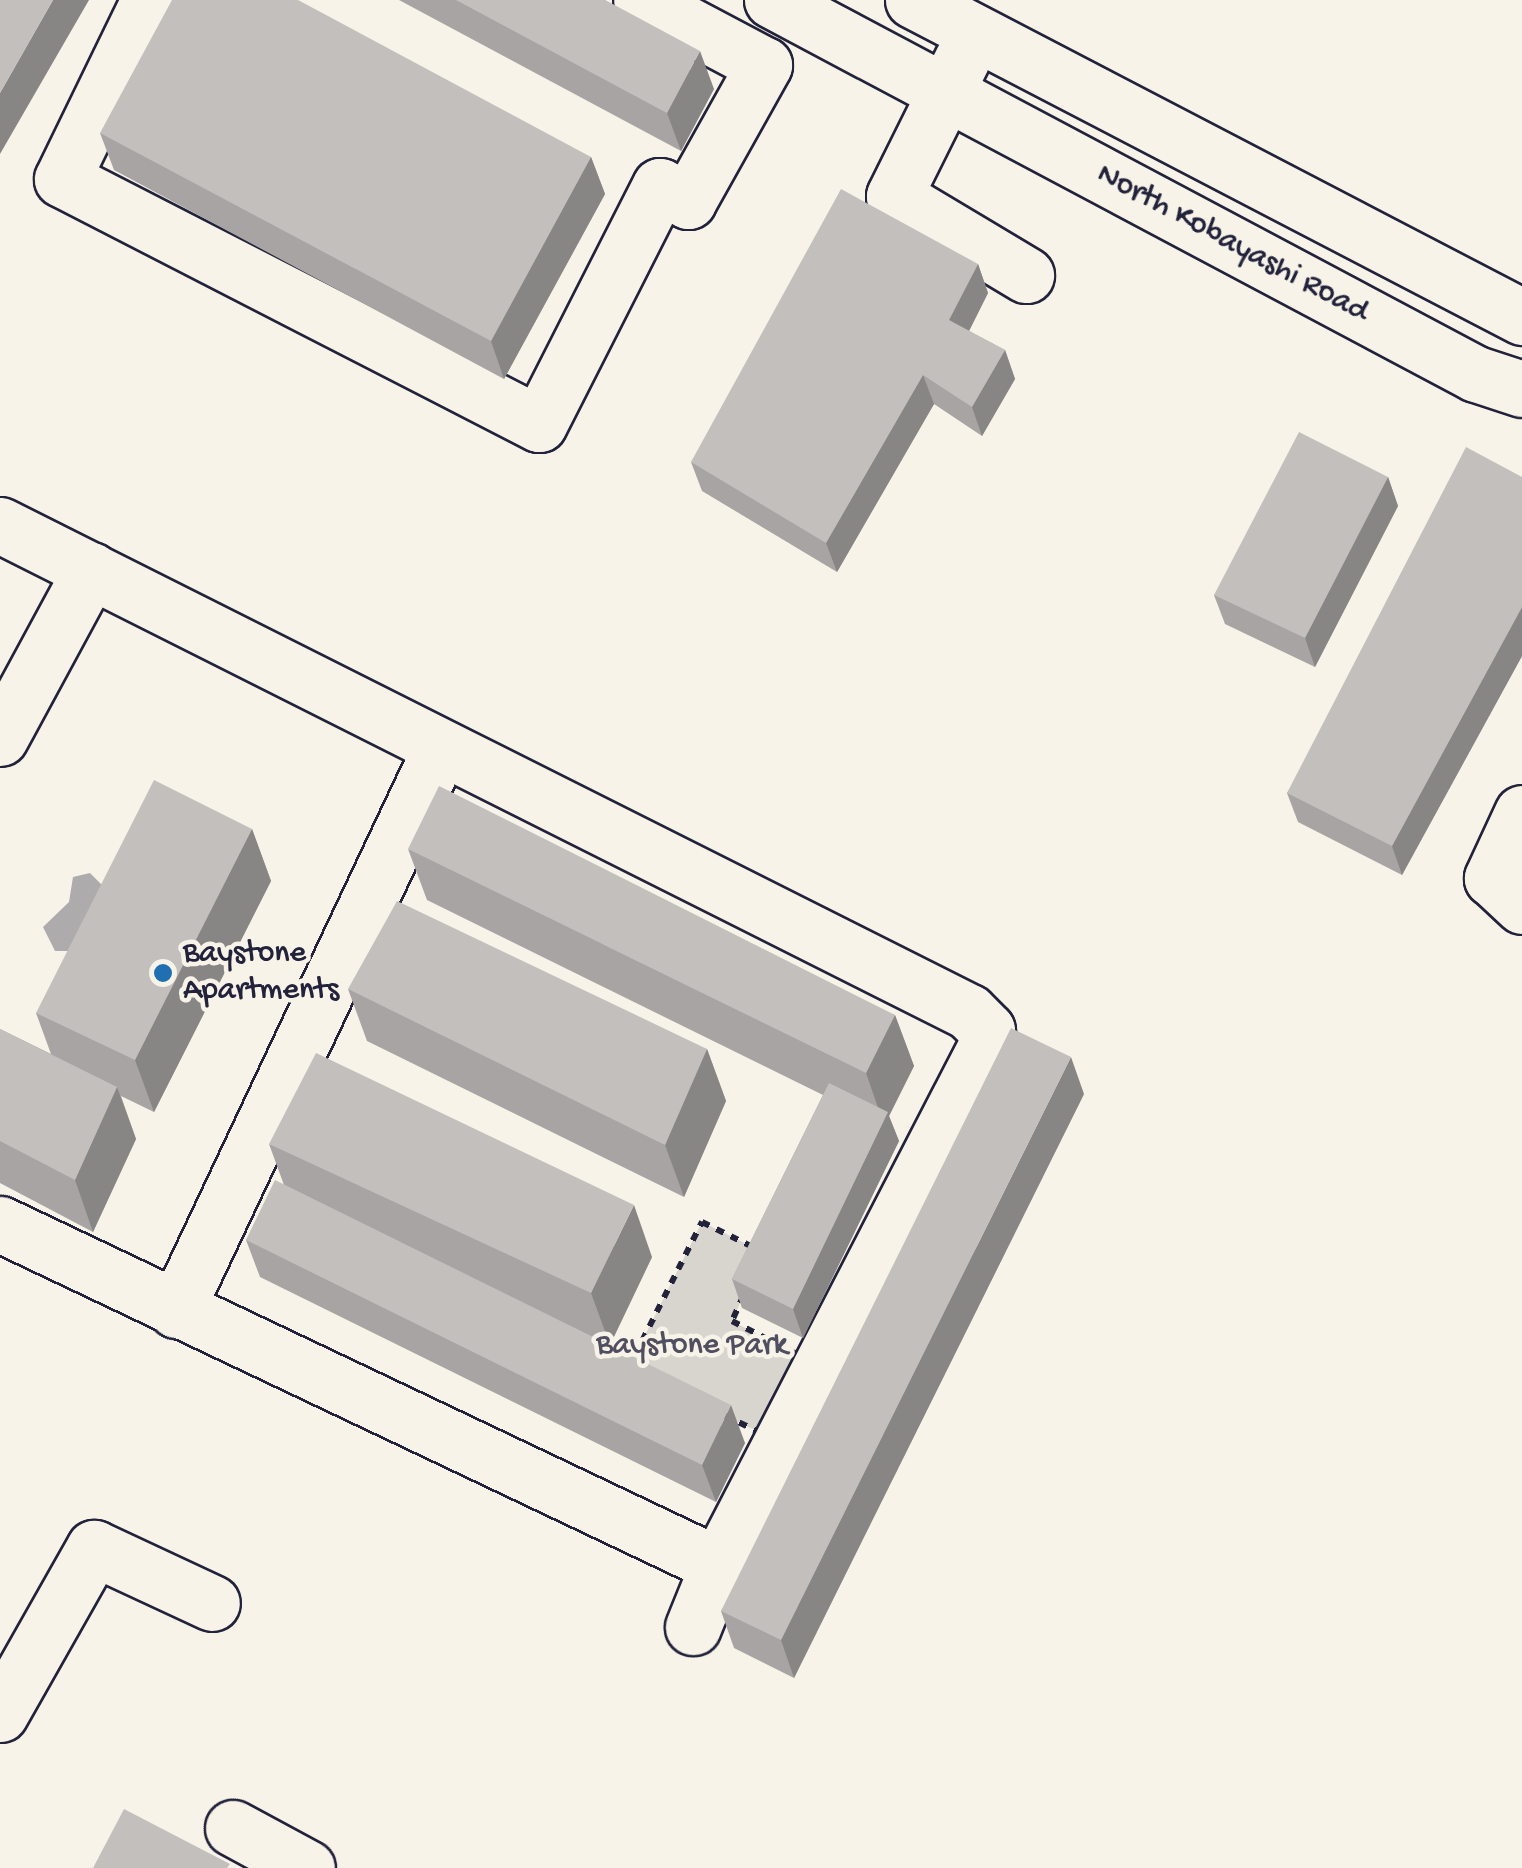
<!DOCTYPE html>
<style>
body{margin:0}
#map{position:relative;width:1522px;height:1868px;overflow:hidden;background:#f7f3e8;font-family:"Gochi Hand",sans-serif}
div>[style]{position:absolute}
.green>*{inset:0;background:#d8d5cf}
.water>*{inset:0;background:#aeabad}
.path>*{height:6px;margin-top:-3px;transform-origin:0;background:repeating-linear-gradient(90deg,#22223b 0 8px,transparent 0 16px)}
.roads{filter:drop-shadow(2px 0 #22223b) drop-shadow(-2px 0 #22223b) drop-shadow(0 2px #22223b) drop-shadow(0 -2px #22223b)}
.minor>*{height:55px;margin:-27.5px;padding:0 27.5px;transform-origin:27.5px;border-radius:27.5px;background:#f7f3e8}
.wall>*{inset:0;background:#a7a4a3}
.shaded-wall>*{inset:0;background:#888684}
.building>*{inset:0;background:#c2bfbd}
.dots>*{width:28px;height:28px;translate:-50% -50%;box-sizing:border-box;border:5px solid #f7f3e8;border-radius:50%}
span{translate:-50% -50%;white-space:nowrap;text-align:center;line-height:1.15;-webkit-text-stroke:9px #f7f3e8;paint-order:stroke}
.street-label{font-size:32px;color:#22223b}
.poi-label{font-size:32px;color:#22223b}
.left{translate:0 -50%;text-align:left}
.park-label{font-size:32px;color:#504f60}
</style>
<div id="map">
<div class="green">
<div style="clip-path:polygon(702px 1222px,763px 1252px,732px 1321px,800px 1356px,761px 1433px,628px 1369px)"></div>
</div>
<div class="water">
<div style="clip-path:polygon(90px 873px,105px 888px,79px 951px,55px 951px,43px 927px,69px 902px,73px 877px)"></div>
</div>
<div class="path">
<div style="left:702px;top:1222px;width:68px;rotate:26.2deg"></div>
<div style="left:763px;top:1252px;width:76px;rotate:114.2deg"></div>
<div style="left:732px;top:1321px;width:76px;rotate:27.2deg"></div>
<div style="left:800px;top:1356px;width:86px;rotate:116.9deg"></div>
<div style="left:761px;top:1433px;width:148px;rotate:-154.3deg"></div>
<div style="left:628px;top:1369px;width:165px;rotate:-63.3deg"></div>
</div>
<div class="roads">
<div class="minor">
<div style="left:149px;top:0;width:199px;rotate:115.9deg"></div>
<div style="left:62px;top:179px;width:536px;rotate:27.19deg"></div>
<div style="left:539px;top:424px;width:267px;rotate:-63.1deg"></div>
<div style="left:660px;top:186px;width:32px;rotate:28deg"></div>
<div style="left:688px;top:201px;width:156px;rotate:-60.8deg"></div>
<div style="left:764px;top:65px;width:139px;rotate:-152.1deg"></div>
<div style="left:772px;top:0;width:797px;rotate:27.98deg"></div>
<div style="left:1476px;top:374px;width:48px;rotate:18.1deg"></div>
<div style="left:913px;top:0;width:687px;rotate:27.5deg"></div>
<div style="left:962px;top:59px;width:153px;rotate:116.4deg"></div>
<div style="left:894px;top:196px;width:154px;rotate:30.9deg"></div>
<div style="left:0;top:525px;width:1084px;rotate:26.68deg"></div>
<div style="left:969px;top:1012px;width:25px;rotate:45deg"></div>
<div style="left:987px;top:1030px;width:12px;rotate:85deg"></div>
<div style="left:988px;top:1042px;width:589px;rotate:117.31deg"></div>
<div style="left:718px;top:1565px;width:67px;rotate:112deg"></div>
<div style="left:0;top:738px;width:191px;rotate:-61.6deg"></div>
<div style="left:1522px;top:813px;width:72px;rotate:114.8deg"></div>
<div style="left:1492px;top:878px;width:41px;rotate:43deg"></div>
<div style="left:0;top:1224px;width:795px;rotate:25.4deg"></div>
<div style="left:176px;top:1310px;width:622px;rotate:-64.79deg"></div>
<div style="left:0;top:1714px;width:191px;rotate:-60.5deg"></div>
<div style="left:94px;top:1548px;width:130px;rotate:25deg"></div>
<div style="left:233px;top:1828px;width:84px;rotate:28.4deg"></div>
</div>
</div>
<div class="wall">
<div style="clip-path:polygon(399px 0,605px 0,714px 89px,681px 151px)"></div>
<div style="clip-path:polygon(100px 133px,591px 157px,605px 194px,504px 379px,114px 170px)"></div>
<div style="clip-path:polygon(978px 264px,988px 293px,969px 331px,1005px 350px,1015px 379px,982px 436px,934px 404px,837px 572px,702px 491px,691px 462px)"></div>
<div style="clip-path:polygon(1388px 477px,1398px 506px,1315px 667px,1225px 624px,1214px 595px)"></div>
<div style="clip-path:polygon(1522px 477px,1522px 656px,1402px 875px,1298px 822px,1287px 793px)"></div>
<div style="clip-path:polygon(252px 829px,271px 881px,154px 1112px,121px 1096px,136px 1139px,93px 1232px,0 1183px,0 1029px,51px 1054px,36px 1013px)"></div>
<div style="clip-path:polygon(408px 849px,895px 1015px,914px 1066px,889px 1116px,899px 1141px,803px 1338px,742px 1308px,732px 1279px,823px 1095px,427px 900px)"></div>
<div style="clip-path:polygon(348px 989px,707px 1049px,726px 1101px,684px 1197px,367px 1041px)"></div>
<div style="clip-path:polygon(1084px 1094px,794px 1678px,734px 1648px,721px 1611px)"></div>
<div style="clip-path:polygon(269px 1144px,652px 1257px,610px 1345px,745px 1443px,716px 1502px,260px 1277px,246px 1240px,284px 1185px)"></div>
</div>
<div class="shaded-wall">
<div style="clip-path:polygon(53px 0,89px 0,0 154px,0 93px)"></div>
<div style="clip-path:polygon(700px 51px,714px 89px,681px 151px,667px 113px)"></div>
<div style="clip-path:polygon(591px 157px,605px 194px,504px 379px,491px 341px)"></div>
<div style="clip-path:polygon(978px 264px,988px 293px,960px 349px,949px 320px)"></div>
<div style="clip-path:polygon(1005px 350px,1015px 379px,982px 436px,972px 407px)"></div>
<div style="clip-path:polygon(923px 375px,934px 404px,837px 572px,826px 543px)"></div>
<div style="clip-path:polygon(1388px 477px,1398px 506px,1315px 667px,1305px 638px)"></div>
<div style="clip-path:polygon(1522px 607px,1522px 656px,1402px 875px,1392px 846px)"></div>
<div style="clip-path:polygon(252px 829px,271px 881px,154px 1112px,135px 1060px)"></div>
<div style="clip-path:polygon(895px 1015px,914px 1066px,889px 1116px,899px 1141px,803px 1338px,793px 1309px,883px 1122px,866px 1073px)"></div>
<div style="clip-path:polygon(707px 1049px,726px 1101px,684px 1197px,665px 1145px)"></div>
<div style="clip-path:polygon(1071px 1057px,1084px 1094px,794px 1678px,781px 1640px)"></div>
<div style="clip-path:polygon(117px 1087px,136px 1139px,93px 1232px,75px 1180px)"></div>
<div style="clip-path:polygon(634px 1205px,652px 1257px,610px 1345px,591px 1293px)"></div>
<div style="clip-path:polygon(731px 1405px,745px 1443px,716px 1502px,702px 1465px)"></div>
</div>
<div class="building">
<div style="clip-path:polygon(0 0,53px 0,0 93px)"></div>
<div style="clip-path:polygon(172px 0,298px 0,591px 157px,491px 341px,100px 133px)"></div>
<div style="clip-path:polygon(456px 0,605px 0,700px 51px,667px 113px)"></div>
<div style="clip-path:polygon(841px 189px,978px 264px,949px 320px,1005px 350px,972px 407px,923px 375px,826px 543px,691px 462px)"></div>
<div style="clip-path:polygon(1299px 432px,1388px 477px,1305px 638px,1214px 595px)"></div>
<div style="clip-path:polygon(1466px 447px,1522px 477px,1522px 607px,1392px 846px,1287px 793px)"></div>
<div style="clip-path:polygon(154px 780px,252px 829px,135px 1060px,36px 1013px)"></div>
<div style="clip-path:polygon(439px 786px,895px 1015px,866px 1073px,408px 849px)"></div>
<div style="clip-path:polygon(397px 901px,707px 1049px,665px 1145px,348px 989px)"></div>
<div style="clip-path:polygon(1011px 1028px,1071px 1057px,781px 1640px,721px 1611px)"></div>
<div style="clip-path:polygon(0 1029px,117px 1087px,75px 1180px,0 1141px)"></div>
<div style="clip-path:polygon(316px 1053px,634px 1205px,591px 1293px,269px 1144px)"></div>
<div style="clip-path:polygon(829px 1083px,888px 1112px,793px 1309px,732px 1279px)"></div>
<div style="clip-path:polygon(275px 1180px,731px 1405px,702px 1465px,246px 1240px)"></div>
<div style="clip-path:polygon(124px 1809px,230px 1864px,227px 1868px,93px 1868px)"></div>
</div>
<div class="dots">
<div style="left:163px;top:973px;background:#1f6fb2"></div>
</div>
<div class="street-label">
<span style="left:1232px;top:244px;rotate:28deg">North Kobayashi Road</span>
</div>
<div class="poi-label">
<span class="left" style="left:183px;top:973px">Baystone<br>Apartments</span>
</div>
<div class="park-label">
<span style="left:692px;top:1346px">Baystone Park</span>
</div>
</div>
